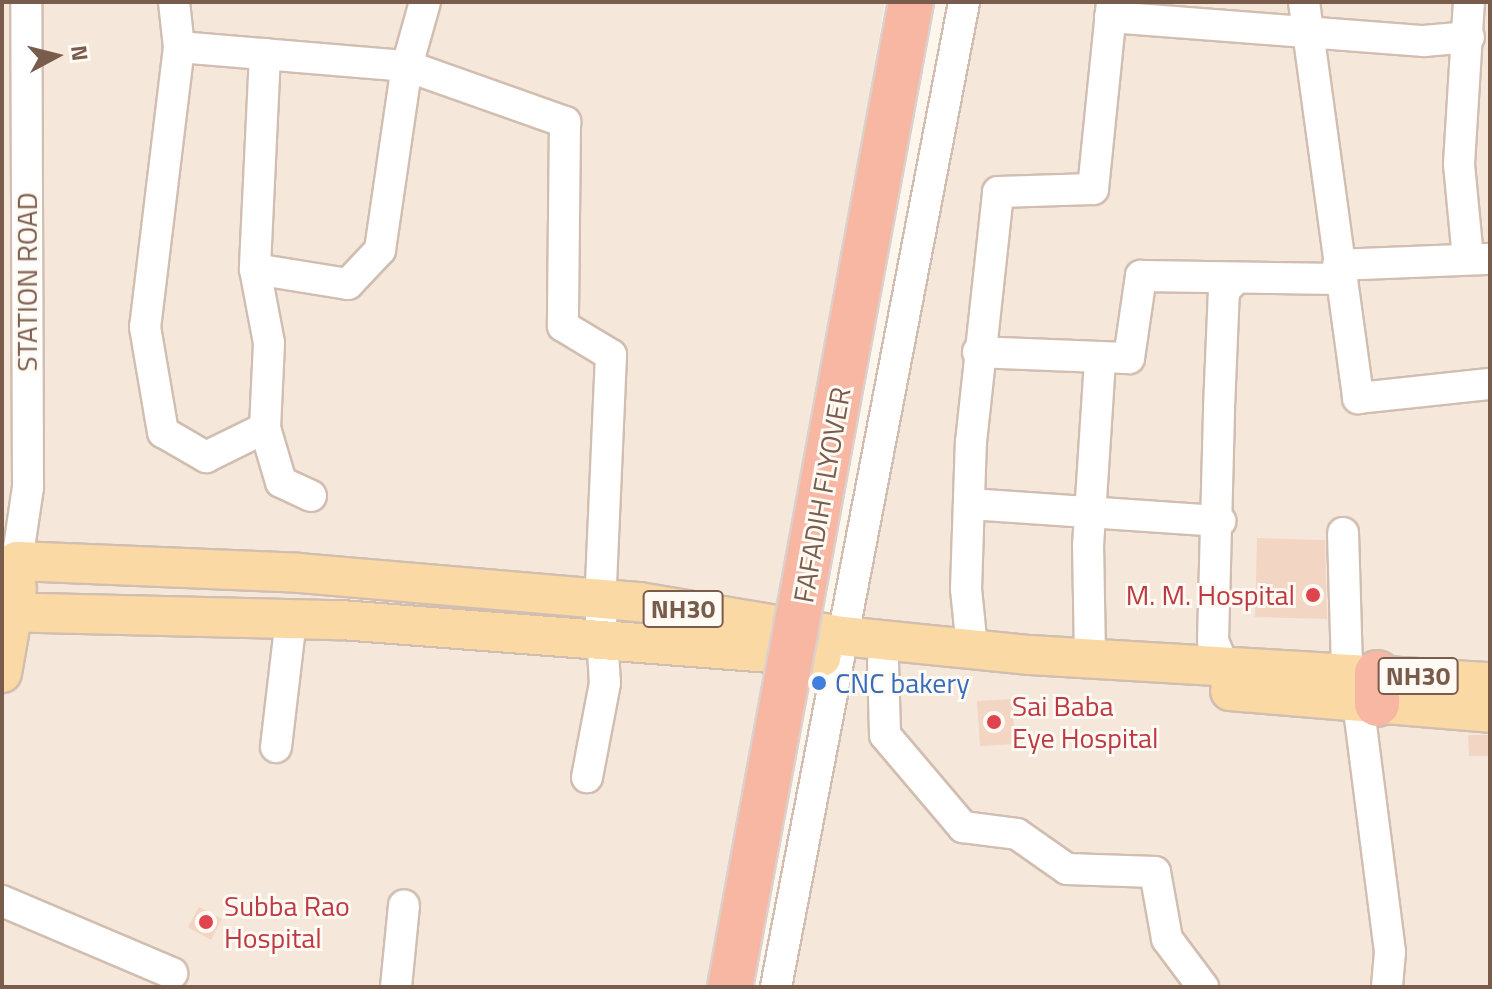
<!DOCTYPE html>
<style>
body{margin:0}
#map{position:relative;width:1492px;height:989px;overflow:hidden;background:#fdf6ec;font-family:"Titillium Web",sans-serif}
div>[style]{position:absolute}
.residential>*{inset:0;background:#f5e8da}
.building>*{inset:0;background:#f3d5c3}
.roads{filter:drop-shadow(2px 0 #d1beb0) drop-shadow(-2px 0 #d1beb0) drop-shadow(0 2px #d1beb0) drop-shadow(0 -2px #d1beb0)}
.minor>*{height:30px;margin:-15px;padding:0 15px;transform-origin:15px;border-radius:15px;background:#fff}
.major>*{height:38px;margin:-19px;padding:0 19px;transform-origin:19px;border-radius:19px;background:#fbd9a5}
.highway>*{height:44px;margin:-22px;padding:0 22px;transform-origin:22px;border-radius:22px;background:#f7b7a3}
.bridges{filter:drop-shadow(2px 0 #dad1cd) drop-shadow(-2px 0 #dad1cd) drop-shadow(0 2px #dad1cd) drop-shadow(0 -2px #dad1cd)}
.highway-bridge>*{height:44px;margin:-22px;padding:0 22px;transform-origin:22px;border-radius:22px;background:#f7b7a3}
.dots>*{width:22px;height:22px;translate:-50% -50%;box-sizing:border-box;border:4px solid #fffaf3;border-radius:50%}
span{translate:-50% -50%;white-space:nowrap;text-align:center;line-height:1.15;-webkit-text-stroke:6px #fffaf3;paint-order:stroke}
.shield-label span{padding:2px 6px;background:#fffaf3;border:2px solid;border-radius:6px;-webkit-text-stroke-width:0}
.shield-label{font-size:26px;color:#7a5c4d;font-weight:700}
.street-label{font-size:28px;color:#7a5c4d}
.health-label{font-size:28px;color:#be3a42}
.right{translate:-100% -50%;text-align:right}
.left{translate:0 -50%;text-align:left}
.shop-label{font-size:28px;color:#366cbe}
.frame{position:absolute;inset:0;border:4px solid #7a5c4d;pointer-events:none}
.north{position:absolute;left:16px;top:16px;width:80px;height:80px;-webkit-text-stroke:6px #fffaf3;paint-order:stroke;rotate:83deg;font-size:22px;font-weight:700;line-height:32px;text-align:center;color:#7a5c4d}
.north::after{content:'';display:block;margin:auto;width:28px;height:36px;background:#7a5c4d;clip-path:polygon(50% 0,100% 100%,50% 72%,0 100%)}
</style>
<div id="map">
<div class="residential">
<div style="clip-path:polygon(2px 2px,885px 2px,725px 987px,2px 987px)"></div>
<div style="clip-path:polygon(973px 2px,1490px 2px,1490px 987px,785px 987px)"></div>
</div>
<div class="building">
<div style="clip-path:polygon(1257px 538px,1325px 540px,1327px 619px,1255px 617px)"></div>
<div style="clip-path:polygon(1012px 699px,1015px 744px,980px 746px,977px 701px)"></div>
<div style="clip-path:polygon(1468px 735px,1490px 735px,1490px 756px,1469px 756px)"></div>
<div style="clip-path:polygon(199px 907px,222px 919px,211px 940px,188px 927px)"></div>
</div>
<div class="roads">
<div class="minor">
<div style="left:174px;top:2px;width:45px;rotate:83.7deg"></div>
<div style="left:179px;top:47px;width:229px;rotate:4.8deg"></div>
<div style="left:407px;top:66px;width:168px;rotate:19.5deg"></div>
<div style="left:565px;top:122px;width:204px;rotate:90.6deg"></div>
<div style="left:563px;top:326px;width:56px;rotate:31.1deg"></div>
<div style="left:611px;top:355px;width:247px;rotate:92.5deg"></div>
<div style="left:600px;top:602px;width:81px;rotate:86.5deg"></div>
<div style="left:605px;top:683px;width:96px;rotate:100.8deg"></div>
<div style="left:1304px;top:2px;width:400px;rotate:82.2deg"></div>
<div style="left:1358px;top:398px;width:133px;rotate:-6.1deg"></div>
<div style="left:1110px;top:17px;width:315px;rotate:4.4deg"></div>
<div style="left:1424px;top:41px;width:45px;rotate:-5.1deg"></div>
<div style="left:179px;top:47px;width:282px;rotate:96.9deg"></div>
<div style="left:145px;top:327px;width:107px;rotate:80.3deg"></div>
<div style="left:163px;top:432px;width:50px;rotate:30.2deg"></div>
<div style="left:206px;top:457px;width:66px;rotate:-26.2deg"></div>
<div style="left:265px;top:428px;width:85px;rotate:-87.3deg"></div>
<div style="left:269px;top:343px;width:75px;rotate:-100.7deg"></div>
<div style="left:265px;top:54px;width:215px;rotate:92.7deg"></div>
<div style="left:255px;top:269px;width:94px;rotate:9.2deg"></div>
<div style="left:348px;top:284px;width:47px;rotate:-46.7deg"></div>
<div style="left:380px;top:250px;width:186px;rotate:-81.7deg"></div>
<div style="left:407px;top:66px;width:66px;rotate:-74.3deg"></div>
<div style="left:1468px;top:258px;width:94px;rotate:-95.5deg"></div>
<div style="left:1459px;top:164px;width:162px;rotate:-86.5deg"></div>
<div style="left:1338px;top:265px;width:152px;rotate:-2.3deg"></div>
<div style="left:978px;top:352px;width:151px;rotate:2.3deg"></div>
<div style="left:1129px;top:358px;width:83px;rotate:-81.7deg"></div>
<div style="left:1141px;top:276px;width:199px;rotate:0.9deg"></div>
<div style="left:265px;top:428px;width:56px;rotate:73.5deg"></div>
<div style="left:281px;top:482px;width:33px;rotate:25deg"></div>
<div style="left:970px;top:504px;width:251px;rotate:3.9deg"></div>
<div style="left:1343px;top:533px;width:138px;rotate:88.3deg"></div>
<div style="left:17px;top:561px;width:75px;rotate:-81.5deg"></div>
<div style="left:28px;top:487px;width:485px;rotate:-90.2deg"></div>
<div style="left:972px;top:648px;width:59px;rotate:-95.8deg"></div>
<div style="left:966px;top:589px;width:147px;rotate:-88.1deg"></div>
<div style="left:971px;top:442px;width:251px;rotate:-83.8deg"></div>
<div style="left:998px;top:192px;width:95px;rotate:-1.8deg"></div>
<div style="left:1093px;top:189px;width:188px;rotate:-84.2deg"></div>
<div style="left:1090px;top:657px;width:111px;rotate:-91deg"></div>
<div style="left:1088px;top:546px;width:184px;rotate:-86.3deg"></div>
<div style="left:883px;top:662px;width:73px;rotate:88.4deg"></div>
<div style="left:885px;top:735px;width:121px;rotate:49.7deg"></div>
<div style="left:963px;top:827px;width:54px;rotate:7.4deg"></div>
<div style="left:1017px;top:834px;width:61px;rotate:35deg"></div>
<div style="left:1067px;top:869px;width:88px;rotate:2deg"></div>
<div style="left:1155px;top:872px;width:68px;rotate:79.8deg"></div>
<div style="left:1167px;top:939px;width:60px;rotate:53.1deg"></div>
<div style="left:1224px;top:667px;width:28px;rotate:-113deg"></div>
<div style="left:1213px;top:641px;width:233px;rotate:-88.5deg"></div>
<div style="left:1219px;top:408px;width:117px;rotate:-87.6deg"></div>
<div style="left:1224px;top:291px;width:16px;rotate:-47deg"></div>
<div style="left:1358px;top:702px;width:252px;rotate:82.7deg"></div>
<div style="left:1390px;top:952px;width:35px;rotate:95deg"></div>
<div style="left:276px;top:747px;width:129px;rotate:-83.3deg"></div>
<div style="left:2px;top:901px;width:185px;rotate:23deg"></div>
<div style="left:396px;top:987px;width:82px;rotate:-84.4deg"></div>
<div style="left:776px;top:987px;width:1003px;rotate:-79.19deg"></div>
</div>
<div class="major">
<div style="left:2px;top:569px;width:17px;rotate:-28deg"></div>
<div style="left:17px;top:561px;width:282px;rotate:2.4deg"></div>
<div style="left:299px;top:573px;width:341px;rotate:4.9deg"></div>
<div style="left:639px;top:602px;width:206px;rotate:9.5deg"></div>
<div style="left:842px;top:636px;width:189px;rotate:5.8deg"></div>
<div style="left:1030px;top:655px;width:461px;rotate:3.4deg"></div>
<div style="left:2px;top:612px;width:339px;rotate:1.4deg"></div>
<div style="left:341px;top:620px;width:482px;rotate:4.4deg"></div>
<div style="left:2px;top:673px;width:86px;rotate:-80deg"></div>
<div style="left:1230px;top:691px;width:261px;rotate:4.8deg"></div>
</div>
<div class="highway">
<div style="left:1377px;top:673px;width:31px;rotate:90deg"></div>
</div>
</div>
<div class="bridges">
<div class="highway-bridge">
<div style="left:730px;top:987px;width:1001px;rotate:-79.59deg"></div>
</div>
</div>
<div class="dots">
<div style="left:1313px;top:595px;background:#e0444e"></div>
<div style="left:819px;top:683px;background:#3f7fe0"></div>
<div style="left:994px;top:722px;background:#e0444e"></div>
<div style="left:206px;top:922px;background:#e0444e"></div>
</div>
<div class="shield-label">
<span style="left:683px;top:609px">NH30</span>
<span style="left:1418px;top:676px">NH30</span>
</div>
<div class="street-label">
<span style="left:27px;top:282px;rotate:-90deg">STATION ROAD</span>
<span style="left:822px;top:495px;rotate:-80deg">FAFADIH FLYOVER</span>
</div>
<div class="health-label">
<span class="right" style="left:1295px;top:595px">M. M. Hospital</span>
<span class="left" style="left:1012px;top:722px">Sai Baba<br>Eye Hospital</span>
<span class="left" style="left:224px;top:922px">Subba Rao<br>Hospital</span>
</div>
<div class="shop-label">
<span class="left" style="left:835px;top:683px">CNC bakery</span>
</div>
<div class="frame"></div>
<div class="north">N</div>
</div>
